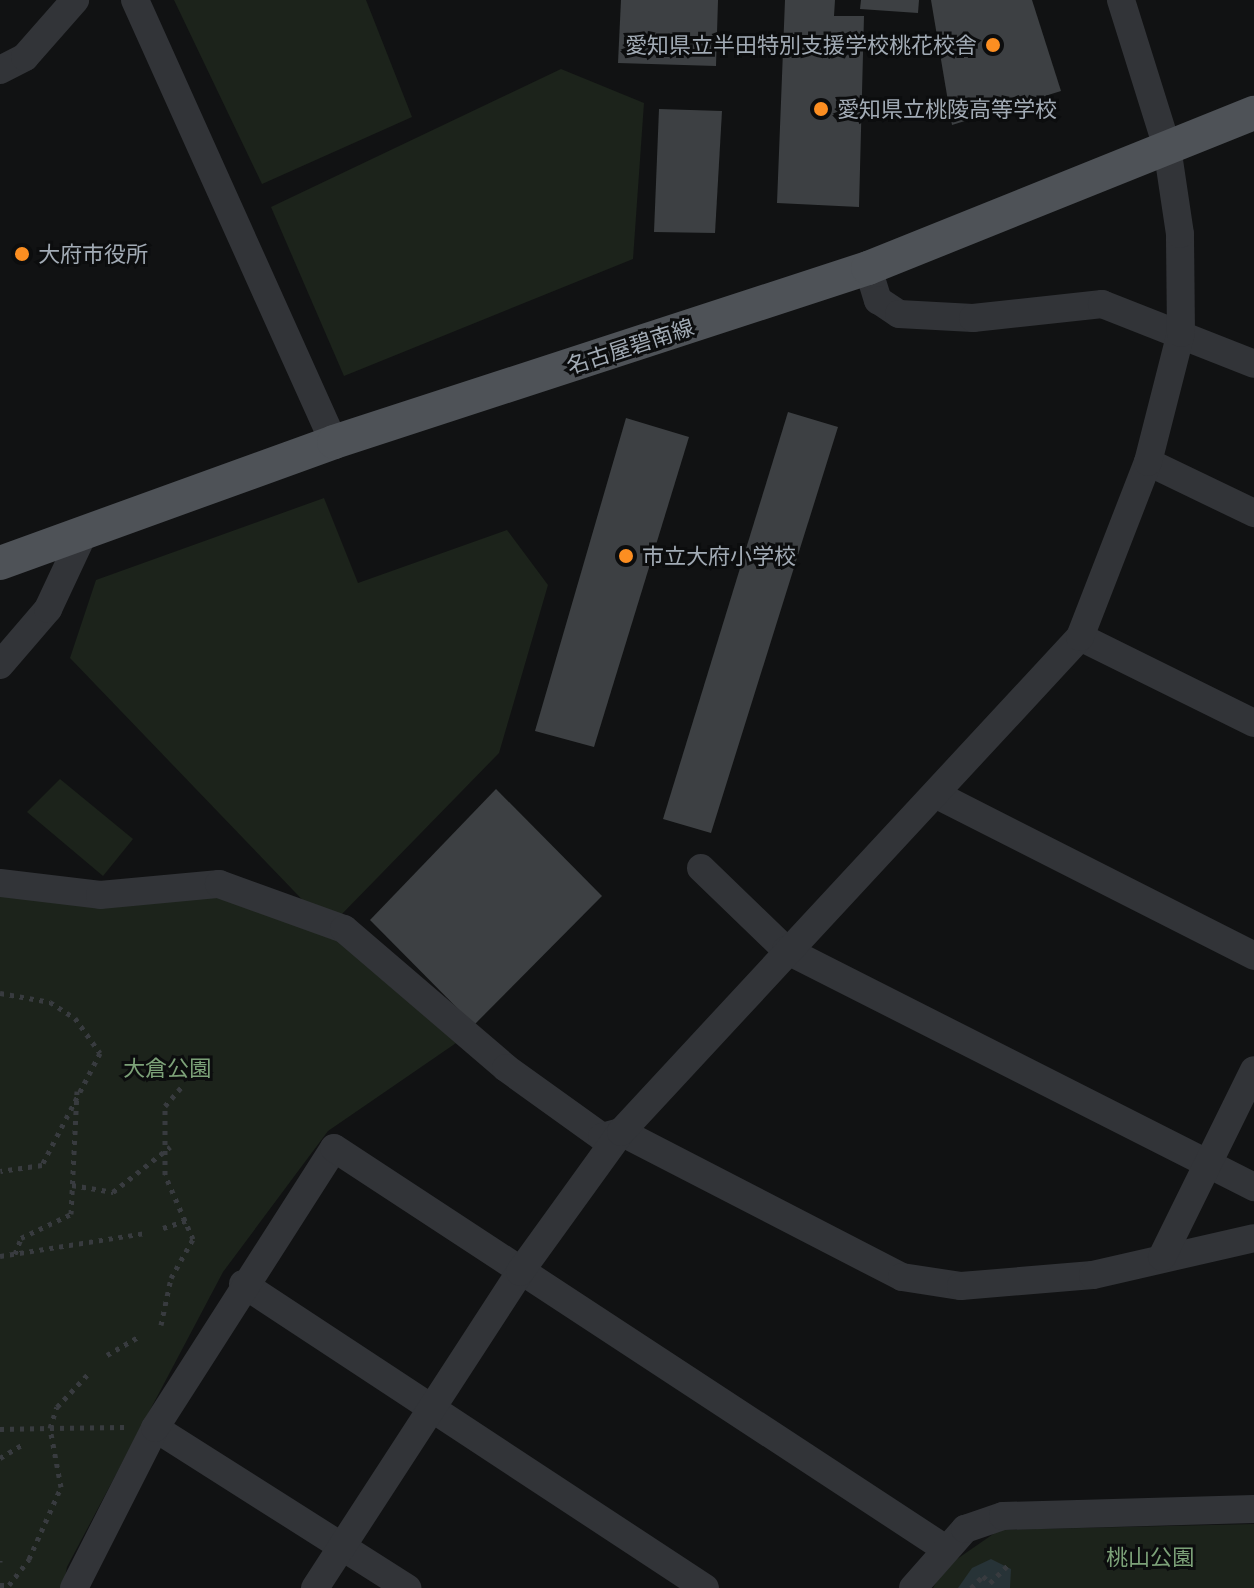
<!DOCTYPE html>
<meta charset="utf-8">
<style>
body{margin:0}
#map{position:relative;width:1254px;height:1588px;overflow:hidden;background:#111213;font-family:"Noto Sans","Noto Sans JP",sans-serif}
div>[style]{position:absolute}
.green>*{inset:0;background:#1c231b}
.water>*{inset:0;background:#273337}
.building>*{inset:0;background:#3d4043}
.path>*{height:5px;margin-top:-2.5px;transform-origin:0;background:repeating-linear-gradient(90deg,#383b3f 0 4px,transparent 0 10px)}
.minor>*{height:28px;margin:-14px;padding:0 14px;transform-origin:14px;border-radius:14px;background:#323438}
.major>*{height:34px;margin:-17px;padding:0 17px;transform-origin:17px;border-radius:17px;background:#4e5257}
.dots>*{width:22px;height:22px;translate:-50% -50%;box-sizing:border-box;border:4px solid #0c0d0e;border-radius:50%}
span{translate:-50% -50%;white-space:nowrap;text-align:center;line-height:1.15;-webkit-text-stroke:6px #0c0d0e;paint-order:stroke}
.poi-label{font-size:22px;color:#a2abb5}
.right{translate:-100% -50%;text-align:right}
.left{translate:0 -50%;text-align:left}
.street-label{font-size:22px;color:#a2abb5}
.park-label{font-size:22px;color:#7ca178}
</style>
<div id="map">
<div class="green">
<div style="clip-path:polygon(174px 0,366px 0,412px 117px,262px 184px)"></div>
<div style="clip-path:polygon(561px 69px,644px 103px,633px 259px,344px 376px,271px 207px)"></div>
<div style="clip-path:polygon(324px 498px,358px 583px,507px 530px,548px 585px,499px 753px,340px 916px,317px 915px,70px 658px,96px 580px)"></div>
<div style="clip-path:polygon(60px 779px,133px 839px,103px 876px,27px 812px)"></div>
<div style="clip-path:polygon(217px 891px,339px 936px,459px 1041px,328px 1131px,223px 1272px,67px 1567px,63px 1588px,0 1588px,0 893px)"></div>
<div style="clip-path:polygon(1254px 1524px,1254px 1588px,933px 1588px,944px 1568px,999px 1530px)"></div>
</div>
<div class="water">
<div style="clip-path:polygon(991px 1559px,1011px 1569px,1010px 1588px,958px 1588px,972px 1568px)"></div>
</div>
<div class="building">
<div style="clip-path:polygon(621px 0,718px 0,716px 66px,618px 63px)"></div>
<div style="clip-path:polygon(785px 0,835px 0,834px 16px,864px 16px,859px 207px,777px 203px)"></div>
<div style="clip-path:polygon(861px 0,919px 0,918px 13px,860px 9px)"></div>
<div style="clip-path:polygon(931px 0,1032px 0,1061px 91px,952px 125px)"></div>
<div style="clip-path:polygon(659px 109px,722px 111px,715px 233px,654px 232px)"></div>
<div style="clip-path:polygon(788px 412px,838px 427px,711px 833px,663px 819px)"></div>
<div style="clip-path:polygon(626px 418px,689px 437px,594px 747px,535px 731px)"></div>
<div style="clip-path:polygon(496px 789px,602px 896px,474px 1025px,370px 920px)"></div>
</div>
<div class="path">
<div style="left:0;top:993px;width:51px;rotate:10.2deg"></div>
<div style="left:50px;top:1002px;width:30px;rotate:33deg"></div>
<div style="left:75px;top:1018px;width:43px;rotate:54.5deg"></div>
<div style="left:100px;top:1053px;width:126px;rotate:117.4deg"></div>
<div style="left:42px;top:1165px;width:42px;rotate:171.9deg"></div>
<div style="left:72px;top:1185px;width:42px;rotate:9.7deg"></div>
<div style="left:113px;top:1192px;width:73px;rotate:-38.3deg"></div>
<div style="left:163px;top:1228px;width:25px;rotate:-18deg"></div>
<div style="left:15px;top:1254px;width:17px;rotate:-69deg"></div>
<div style="left:21px;top:1238px;width:55px;rotate:-25.6deg"></div>
<div style="left:71px;top:1214px;width:123px;rotate:-87.2deg"></div>
<div style="left:0;top:1256px;width:148px;rotate:-9deg"></div>
<div style="left:161px;top:1325px;width:48px;rotate:-78deg"></div>
<div style="left:171px;top:1278px;width:45px;rotate:-60.6deg"></div>
<div style="left:193px;top:1239px;width:70px;rotate:-113.6deg"></div>
<div style="left:165px;top:1175px;width:69px;rotate:-90deg"></div>
<div style="left:165px;top:1106px;width:29px;rotate:-49deg"></div>
<div style="left:107px;top:1355px;width:39px;rotate:-30deg"></div>
<div style="left:0;top:1429px;width:50px;rotate:-1.1deg"></div>
<div style="left:50px;top:1428px;width:22px;rotate:-72deg"></div>
<div style="left:57px;top:1407px;width:48px;rotate:-46.7deg"></div>
<div style="left:0;top:1458px;width:26px;rotate:-31deg"></div>
<div style="left:0;top:1560px;width:2px;rotate:90deg"></div>
<div style="left:0;top:1585px;width:9px"></div>
<div style="left:9px;top:1585px;width:33px;rotate:-52deg"></div>
<div style="left:29px;top:1559px;width:79px;rotate:-66deg"></div>
<div style="left:61px;top:1487px;width:60px;rotate:-100.6deg"></div>
<div style="left:50px;top:1428px;width:75px;rotate:-0.8deg"></div>
<div style="left:971px;top:1588px;width:17px;rotate:-45deg"></div>
<div style="left:983px;top:1576px;width:10px;rotate:45deg"></div>
<div style="left:990px;top:1583px;width:28px;rotate:-45deg"></div>
</div>
<div class="minor">
<div style="left:135px;top:0;width:485px;rotate:65.8deg"></div>
<div style="left:0;top:70px;width:28px;rotate:-27deg"></div>
<div style="left:25px;top:57px;width:76px;rotate:-48.7deg"></div>
<div style="left:868px;top:268px;width:34px;rotate:73deg"></div>
<div style="left:878px;top:300px;width:25px;rotate:34deg"></div>
<div style="left:899px;top:314px;width:74px;rotate:3.1deg"></div>
<div style="left:973px;top:318px;width:130px;rotate:-6.2deg"></div>
<div style="left:1102px;top:304px;width:163px;rotate:21.5deg"></div>
<div style="left:1148px;top:462px;width:118px;rotate:25.7deg"></div>
<div style="left:1080px;top:637px;width:194px;rotate:26.3deg"></div>
<div style="left:0;top:665px;width:74px;rotate:-49.4deg"></div>
<div style="left:48px;top:609px;width:85px;rotate:-64.9deg"></div>
<div style="left:937px;top:795px;width:356px;rotate:26.9deg"></div>
<div style="left:701px;top:868px;width:118px;rotate:44deg"></div>
<div style="left:786px;top:950px;width:525px;rotate:26.86deg"></div>
<div style="left:0;top:883px;width:101px;rotate:6.8deg"></div>
<div style="left:100px;top:895px;width:120px;rotate:-5.3deg"></div>
<div style="left:219px;top:884px;width:133px;rotate:19.8deg"></div>
<div style="left:344px;top:929px;width:213px;rotate:40.6deg"></div>
<div style="left:506px;top:1068px;width:118px;rotate:35.7deg"></div>
<div style="left:602px;top:1137px;width:20px;rotate:-15deg"></div>
<div style="left:621px;top:1132px;width:316px;rotate:27.3deg"></div>
<div style="left:902px;top:1277px;width:60px;rotate:8.7deg"></div>
<div style="left:961px;top:1286px;width:132px;rotate:-4.8deg"></div>
<div style="left:1093px;top:1275px;width:165px;rotate:-12.9deg"></div>
<div style="left:1162px;top:1257px;width:208px;rotate:-63.8deg"></div>
<div style="left:243px;top:1284px;width:553px;rotate:33.35deg"></div>
<div style="left:155px;top:1428px;width:299px;rotate:32.4deg"></div>
<div style="left:74px;top:1588px;width:179px;rotate:-63.1deg"></div>
<div style="left:155px;top:1428px;width:332px;rotate:-57.4deg"></div>
<div style="left:334px;top:1148px;width:729px;rotate:33.25deg"></div>
<div style="left:315px;top:1588px;width:377px;rotate:-57deg"></div>
<div style="left:520px;top:1272px;width:173px;rotate:-54.2deg"></div>
<div style="left:621px;top:1132px;width:675px;rotate:-47.16deg"></div>
<div style="left:1080px;top:637px;width:188px;rotate:-68.8deg"></div>
<div style="left:1148px;top:462px;width:133px;rotate:-75.7deg"></div>
<div style="left:1181px;top:333px;width:99px;rotate:-90.6deg"></div>
<div style="left:1180px;top:234px;width:88px;rotate:-98.5deg"></div>
<div style="left:1167px;top:147px;width:154px;rotate:-107.4deg"></div>
<div style="left:913px;top:1588px;width:79px;rotate:-48.6deg"></div>
<div style="left:965px;top:1529px;width:40px;rotate:-18.9deg"></div>
<div style="left:1003px;top:1516px;width:251px;rotate:-1.6deg"></div>
</div>
<div class="major">
<div style="left:0;top:563px;width:355px;rotate:-19.9deg"></div>
<div style="left:334px;top:442px;width:562px;rotate:-18.05deg"></div>
<div style="left:868px;top:268px;width:416px;rotate:-21.9deg"></div>
</div>
<div class="dots">
<div style="left:993px;top:45px;background:#fc8e21"></div>
<div style="left:821px;top:109px;background:#fc8e21"></div>
<div style="left:22px;top:254px;background:#fc8e21"></div>
<div style="left:626px;top:556px;background:#fc8e21"></div>
</div>
<div class="poi-label">
<span class="right" style="left:977px;top:45px">愛知県立半田特別支援学校桃花校舎</span>
<span class="left" style="left:837px;top:109px">愛知県立桃陵高等学校</span>
<span class="left" style="left:38px;top:254px">大府市役所</span>
<span class="left" style="left:642px;top:556px">市立大府小学校</span>
</div>
<div class="street-label">
<span style="left:630px;top:346px;rotate:-18deg">名古屋碧南線</span>
</div>
<div class="park-label">
<span style="left:167px;top:1068px">大倉公園</span>
<span style="left:1150px;top:1557px">桃山公園</span>
</div>
</div>
